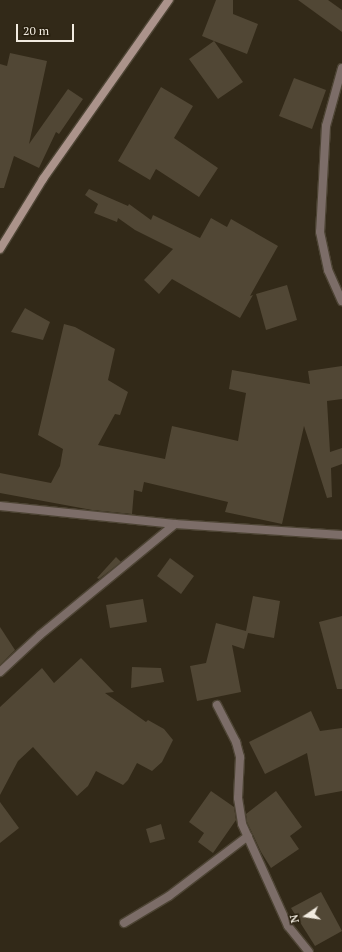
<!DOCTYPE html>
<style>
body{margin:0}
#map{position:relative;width:342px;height:952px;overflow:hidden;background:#322918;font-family:"PT Serif",serif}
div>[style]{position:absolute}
.building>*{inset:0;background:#514735}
.roads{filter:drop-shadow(1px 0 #4d4434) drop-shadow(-1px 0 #4d4434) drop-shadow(0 1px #4d4434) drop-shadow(0 -1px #4d4434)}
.street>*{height:8px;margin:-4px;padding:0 4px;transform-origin:4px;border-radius:4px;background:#7c6d68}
.secondary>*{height:8px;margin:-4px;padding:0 4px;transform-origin:4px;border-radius:4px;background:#ab938b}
span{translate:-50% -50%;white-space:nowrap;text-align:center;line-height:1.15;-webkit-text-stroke:4px #281f0e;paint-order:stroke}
.north{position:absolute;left:286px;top:896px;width:40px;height:40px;-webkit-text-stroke:3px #281f0e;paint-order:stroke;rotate:257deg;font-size:11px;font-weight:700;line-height:16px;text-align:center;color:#f1ebe0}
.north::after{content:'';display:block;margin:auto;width:14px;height:18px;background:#f1ebe0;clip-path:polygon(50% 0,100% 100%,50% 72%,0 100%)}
.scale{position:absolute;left:16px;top:24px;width:58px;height:18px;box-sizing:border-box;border:2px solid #f1ebe0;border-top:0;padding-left:5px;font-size:12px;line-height:14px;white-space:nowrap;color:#f1ebe0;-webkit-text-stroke:3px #281f0e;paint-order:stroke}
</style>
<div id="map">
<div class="building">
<div style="clip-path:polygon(216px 0,233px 0,233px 14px,258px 24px,247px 54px,214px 41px,243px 82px,218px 99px,189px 59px,214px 41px,202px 36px)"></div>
<div style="clip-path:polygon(298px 0,328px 0,342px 10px,342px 32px)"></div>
<div style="clip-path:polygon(10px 53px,47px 61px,29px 144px,68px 89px,83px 99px,59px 134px,56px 132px,39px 168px,14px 156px,4px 188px,0 188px,0 64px,7px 66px)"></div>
<div style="clip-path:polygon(294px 78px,326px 90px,312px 129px,279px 116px)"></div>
<div style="clip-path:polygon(161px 87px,193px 106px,174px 138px,218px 168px,199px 197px,156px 169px,150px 180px,118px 161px)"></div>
<div style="clip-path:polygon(89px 189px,128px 206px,129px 204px,151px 220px,153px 215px,200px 238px,211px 218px,227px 227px,231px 219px,278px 246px,250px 296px,253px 295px,240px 318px,172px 279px,159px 294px,144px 280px,173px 249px,135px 230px,118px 218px,117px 222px,94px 213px,98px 204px,85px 195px)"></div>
<div style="clip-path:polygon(287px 285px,297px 320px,266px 330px,256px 294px)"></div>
<div style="clip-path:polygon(25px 308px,50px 322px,43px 340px,11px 332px)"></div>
<div style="clip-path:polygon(64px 324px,75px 327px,115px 349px,108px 380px,128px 392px,120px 415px,115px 414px,98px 445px,165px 459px,172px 426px,238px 441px,246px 393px,229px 389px,232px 370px,310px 384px,308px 371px,342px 366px,342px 399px,327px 401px,330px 452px,342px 448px,342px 464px,331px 468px,332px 497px,327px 498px,304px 426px,282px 524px,225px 512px,228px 502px,144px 482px,142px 492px,134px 490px,132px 514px,92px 510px,0 493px,0 473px,51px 483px,60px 466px,63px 449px,38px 435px)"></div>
<div style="clip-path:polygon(116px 557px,121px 562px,99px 579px,97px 578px)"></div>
<div style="clip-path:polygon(170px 558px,194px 576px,181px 594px,157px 576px)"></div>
<div style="clip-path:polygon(253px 596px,280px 601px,274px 638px,248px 633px,244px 649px,232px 645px,241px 692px,197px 701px,190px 666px,206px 663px,216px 623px,246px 631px)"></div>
<div style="clip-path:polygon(143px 599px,147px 622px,110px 628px,106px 605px)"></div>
<div style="clip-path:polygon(342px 616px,342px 689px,337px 689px,319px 622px)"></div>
<div style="clip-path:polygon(0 627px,15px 650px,0 665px)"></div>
<div style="clip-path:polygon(81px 658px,114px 692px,105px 693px,146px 722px,148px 720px,164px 729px,173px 740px,162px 762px,152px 771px,137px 763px,128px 780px,123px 785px,96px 771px,88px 786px,77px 796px,33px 747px,18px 761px,0 795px,0 707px,42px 668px,54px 683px)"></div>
<div style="clip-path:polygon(132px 667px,161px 668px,164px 682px,131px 688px)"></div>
<div style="clip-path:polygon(311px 711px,320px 731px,342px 728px,342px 791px,315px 796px,307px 753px,265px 774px,249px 742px)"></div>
<div style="clip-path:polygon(211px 791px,234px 807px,236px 820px,213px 853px,198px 842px,204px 833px,189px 822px)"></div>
<div style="clip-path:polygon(276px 791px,302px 827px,290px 836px,299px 849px,271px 868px,261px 852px,247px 822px,246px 814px)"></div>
<div style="clip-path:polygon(0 802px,19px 828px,0 843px)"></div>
<div style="clip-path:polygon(161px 824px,165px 839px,150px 843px,146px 829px)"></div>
<div style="clip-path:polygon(321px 892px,342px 931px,315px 946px,291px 908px)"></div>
</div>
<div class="roads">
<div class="street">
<div style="left:342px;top:68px;width:60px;rotate:105.4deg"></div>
<div style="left:326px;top:126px;width:106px;rotate:93.2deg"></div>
<div style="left:320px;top:232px;width:39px;rotate:78deg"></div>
<div style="left:328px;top:270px;width:34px;rotate:66deg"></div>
<div style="left:0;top:506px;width:176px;rotate:5.9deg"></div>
<div style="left:175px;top:524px;width:167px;rotate:3.8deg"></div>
<div style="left:0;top:672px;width:54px;rotate:-42.8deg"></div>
<div style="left:40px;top:635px;width:175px;rotate:-39.4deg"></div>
<div style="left:217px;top:705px;width:42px;rotate:62.8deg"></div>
<div style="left:236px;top:742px;width:16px;rotate:75deg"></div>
<div style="left:240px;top:757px;width:41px;rotate:92.8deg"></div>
<div style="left:238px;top:798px;width:26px;rotate:81deg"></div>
<div style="left:242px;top:824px;width:112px;rotate:65.7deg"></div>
<div style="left:288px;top:926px;width:33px;rotate:51deg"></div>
<div style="left:124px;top:923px;width:52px;rotate:-31deg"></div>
<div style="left:169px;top:896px;width:99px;rotate:-37.2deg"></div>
</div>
<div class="secondary">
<div style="left:0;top:249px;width:82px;rotate:-58.4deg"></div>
<div style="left:43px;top:179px;width:219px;rotate:-54.9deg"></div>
</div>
</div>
<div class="north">N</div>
<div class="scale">20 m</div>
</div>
